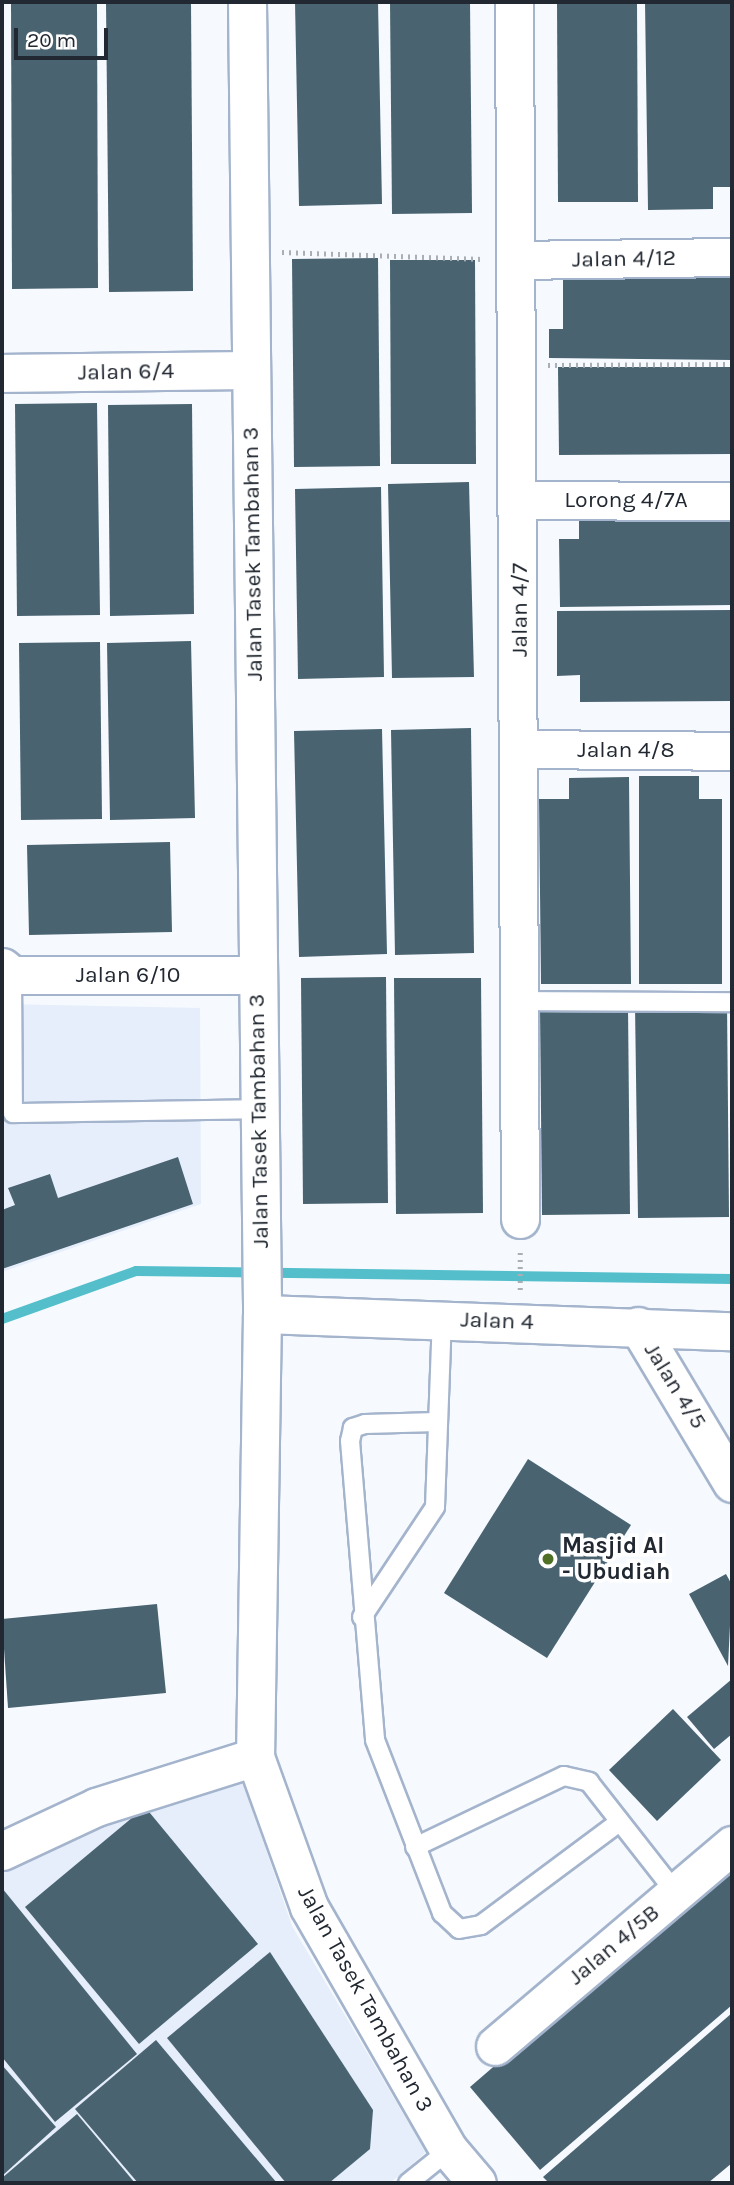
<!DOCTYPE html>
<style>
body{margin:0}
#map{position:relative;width:734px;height:2185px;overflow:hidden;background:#f6faff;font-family:Karla,sans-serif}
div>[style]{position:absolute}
.built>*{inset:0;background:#e5eefa}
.stream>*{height:10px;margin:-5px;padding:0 5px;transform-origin:5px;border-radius:5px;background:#54bfcb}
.building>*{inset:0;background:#496371}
.path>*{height:4.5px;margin-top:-2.25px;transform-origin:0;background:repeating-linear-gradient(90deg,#aaafb5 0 2px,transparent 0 7px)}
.roads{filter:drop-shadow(2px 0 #a4b4cc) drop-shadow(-2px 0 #a4b4cc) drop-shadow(0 2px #a4b4cc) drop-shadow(0 -2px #a4b4cc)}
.service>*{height:18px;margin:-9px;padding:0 9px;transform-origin:9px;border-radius:9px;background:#fff}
.minor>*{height:37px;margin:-18.5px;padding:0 18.5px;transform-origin:18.5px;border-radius:18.5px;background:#fff}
.dots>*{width:19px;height:19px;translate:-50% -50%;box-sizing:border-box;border:4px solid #fff;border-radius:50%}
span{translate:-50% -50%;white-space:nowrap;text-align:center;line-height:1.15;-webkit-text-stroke:7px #fff;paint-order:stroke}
.street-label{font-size:23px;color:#222831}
.poi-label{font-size:23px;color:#222831;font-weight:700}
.left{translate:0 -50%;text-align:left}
.frame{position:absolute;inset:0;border:4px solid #222831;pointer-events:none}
.scale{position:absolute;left:14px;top:28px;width:94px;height:32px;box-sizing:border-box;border:4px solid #222831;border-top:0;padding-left:9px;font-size:21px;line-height:24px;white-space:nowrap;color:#222831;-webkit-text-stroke:5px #fff;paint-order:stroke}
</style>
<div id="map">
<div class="built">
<div style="clip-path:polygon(2px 1004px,200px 1008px,201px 1204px,2px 1272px)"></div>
<div style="clip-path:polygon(241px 1776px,292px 1926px,426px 2152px,390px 2183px,2px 2183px,2px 1866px,105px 1816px)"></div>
</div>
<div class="stream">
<div style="left:2px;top:1319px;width:142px;rotate:-19.7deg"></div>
<div style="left:136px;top:1271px;width:596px;rotate:0.77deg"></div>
</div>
<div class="building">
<div style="clip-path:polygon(11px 2px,97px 2px,98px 288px,12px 289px)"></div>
<div style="clip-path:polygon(106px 2px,191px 2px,193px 291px,109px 292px)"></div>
<div style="clip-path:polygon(295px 2px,378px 2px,382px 204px,299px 206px)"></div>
<div style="clip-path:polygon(390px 2px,470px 2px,472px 213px,392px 214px)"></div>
<div style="clip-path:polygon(557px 2px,637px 2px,638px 202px,558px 202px)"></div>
<div style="clip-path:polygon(645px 2px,732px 2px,732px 187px,713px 187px,713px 209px,648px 210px)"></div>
<div style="clip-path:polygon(378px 258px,380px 466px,294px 467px,292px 259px)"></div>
<div style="clip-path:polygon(390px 260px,475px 260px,476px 464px,391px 464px)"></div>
<div style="clip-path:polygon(563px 271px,732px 273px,732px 360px,549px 358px,549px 329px,563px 329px)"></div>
<div style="clip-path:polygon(558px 367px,732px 367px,732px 454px,559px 455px)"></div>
<div style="clip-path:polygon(97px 403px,100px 615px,17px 616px,15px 404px)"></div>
<div style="clip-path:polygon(192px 404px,194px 614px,110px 616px,108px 405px)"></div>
<div style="clip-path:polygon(469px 482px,474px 677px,392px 678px,388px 484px)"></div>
<div style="clip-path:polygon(381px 487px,384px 677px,298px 679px,295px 489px)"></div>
<div style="clip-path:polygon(732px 516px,732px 605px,560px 607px,559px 539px,579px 539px,579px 517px)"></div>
<div style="clip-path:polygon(732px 610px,732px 701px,580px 702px,580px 675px,557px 676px,557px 611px)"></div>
<div style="clip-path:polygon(191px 641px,195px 818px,110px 820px,107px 643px)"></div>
<div style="clip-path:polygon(100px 642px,102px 819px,21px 820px,19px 643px)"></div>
<div style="clip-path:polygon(471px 728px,474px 953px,395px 955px,391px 730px)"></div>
<div style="clip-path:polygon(382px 729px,387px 954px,299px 957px,294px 731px)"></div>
<div style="clip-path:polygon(639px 776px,699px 776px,699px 799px,722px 799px,722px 984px,639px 984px)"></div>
<div style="clip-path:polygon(629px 777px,631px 984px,541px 984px,539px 799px,569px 799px,569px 778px)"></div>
<div style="clip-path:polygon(170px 842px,172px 932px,29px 935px,27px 845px)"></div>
<div style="clip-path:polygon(386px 977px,388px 1203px,303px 1204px,301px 978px)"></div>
<div style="clip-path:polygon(394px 978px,481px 978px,483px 1213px,396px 1214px)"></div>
<div style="clip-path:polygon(727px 1003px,729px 1217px,638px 1218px,635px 1005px)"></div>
<div style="clip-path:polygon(628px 1006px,630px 1214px,542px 1215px,540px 1007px)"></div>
<div style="clip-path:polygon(178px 1157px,193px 1204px,2px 1269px,2px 1210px,15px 1205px,8px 1188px,50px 1174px,58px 1198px)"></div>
<div style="clip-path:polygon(528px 1459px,631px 1525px,547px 1658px,444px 1593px)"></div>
<div style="clip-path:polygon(726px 1574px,732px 1585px,728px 1666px,689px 1594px)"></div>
<div style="clip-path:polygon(157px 1604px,166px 1693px,8px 1708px,2px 1619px)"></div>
<div style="clip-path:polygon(732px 1679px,732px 1734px,714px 1749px,687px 1717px)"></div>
<div style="clip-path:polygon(673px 1709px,721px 1760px,657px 1821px,609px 1770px)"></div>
<div style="clip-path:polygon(145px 1807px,258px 1944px,139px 2044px,25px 1907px)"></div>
<div style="clip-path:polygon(732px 1861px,732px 2005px,540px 2170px,470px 2087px)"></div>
<div style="clip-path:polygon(2px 1888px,137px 2054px,55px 2122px,2px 2057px)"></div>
<div style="clip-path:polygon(270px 1952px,373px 2110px,370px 2149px,329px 2183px,286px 2183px,167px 2038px)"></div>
<div style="clip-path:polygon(732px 2013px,732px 2163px,708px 2183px,549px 2183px,543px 2177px)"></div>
<div style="clip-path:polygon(156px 2040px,277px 2183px,138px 2183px,75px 2109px)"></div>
<div style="clip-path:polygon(2px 2065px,56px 2127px,2px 2176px)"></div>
<div style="clip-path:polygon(77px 2114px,135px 2183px,2px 2183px,2px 2178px)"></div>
</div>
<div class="path">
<div style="left:282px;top:252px;width:201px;rotate:2deg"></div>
<div style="left:548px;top:365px;width:184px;rotate:-0.3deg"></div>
<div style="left:520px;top:1290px;width:40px;rotate:-90deg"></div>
</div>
<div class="roads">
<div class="service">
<div style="left:12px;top:975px;width:138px;rotate:89.6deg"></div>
<div style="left:13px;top:1113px;width:246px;rotate:-0.9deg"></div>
<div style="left:519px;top:1001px;width:213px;rotate:0.3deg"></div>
<div style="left:437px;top:1422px;width:72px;rotate:178.4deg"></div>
<div style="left:365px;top:1424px;width:13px;rotate:162deg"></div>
<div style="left:353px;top:1428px;width:13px;rotate:103deg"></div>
<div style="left:350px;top:1441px;width:300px;rotate:85.2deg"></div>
<div style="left:375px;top:1740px;width:186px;rotate:68.8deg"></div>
<div style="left:442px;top:1913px;width:23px;rotate:43deg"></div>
<div style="left:459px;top:1929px;width:22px;rotate:-10deg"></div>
<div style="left:481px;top:1925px;width:172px;rotate:-36.7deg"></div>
<div style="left:362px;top:1617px;width:132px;rotate:-56.4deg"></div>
<div style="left:435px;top:1507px;width:188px;rotate:-87.9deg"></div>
<div style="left:415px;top:1847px;width:165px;rotate:-25.5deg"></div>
<div style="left:564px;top:1776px;width:26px;rotate:13deg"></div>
<div style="left:589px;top:1782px;width:141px;rotate:51.9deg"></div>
<div style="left:408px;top:2183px;width:53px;rotate:-38.8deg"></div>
</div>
<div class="minor">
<div style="left:247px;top:2px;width:1312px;rotate:89.34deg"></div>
<div style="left:262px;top:1314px;width:443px;rotate:90.9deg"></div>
<div style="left:255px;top:1757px;width:159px;rotate:70.2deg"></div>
<div style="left:309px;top:1907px;width:280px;rotate:60.1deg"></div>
<div style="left:449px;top:2150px;width:43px;rotate:49.7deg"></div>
<div style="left:514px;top:2px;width:1217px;rotate:89.72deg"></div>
<div style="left:515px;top:260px;width:217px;rotate:-0.8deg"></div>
<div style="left:2px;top:373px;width:249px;rotate:-0.7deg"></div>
<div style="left:520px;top:500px;width:212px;rotate:0.3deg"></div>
<div style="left:520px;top:749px;width:212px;rotate:0.5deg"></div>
<div style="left:2px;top:967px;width:13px;rotate:39deg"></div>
<div style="left:12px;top:975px;width:245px"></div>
<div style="left:262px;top:1314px;width:470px;rotate:2.1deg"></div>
<div style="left:638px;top:1326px;width:183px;rotate:59.1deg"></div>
<div style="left:2px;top:1851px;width:104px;rotate:-25.1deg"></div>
<div style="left:96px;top:1807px;width:167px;rotate:-17.5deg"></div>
<div style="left:495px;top:2046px;width:311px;rotate:-40.3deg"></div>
</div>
</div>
<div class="dots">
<div style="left:548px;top:1559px;background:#507026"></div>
</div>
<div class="street-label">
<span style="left:624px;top:259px;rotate:-1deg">Jalan 4/12</span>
<span style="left:126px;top:372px;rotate:-1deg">Jalan 6/4</span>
<span style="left:626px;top:500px">Lorong 4/7A</span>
<span style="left:253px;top:554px;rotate:-91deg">Jalan Tasek Tambahan 3</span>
<span style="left:520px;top:610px;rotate:-90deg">Jalan 4/7</span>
<span style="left:626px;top:750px">Jalan 4/8</span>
<span style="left:128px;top:975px">Jalan 6/10</span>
<span style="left:259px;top:1121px;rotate:-91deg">Jalan Tasek Tambahan 3</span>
<span style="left:497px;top:1321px;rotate:2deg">Jalan 4</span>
<span style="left:675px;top:1386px;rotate:58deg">Jalan 4/5</span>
<span style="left:614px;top:1945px;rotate:-40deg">Jalan 4/5B</span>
<span style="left:365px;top:1999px;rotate:61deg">Jalan Tasek Tambahan 3</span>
</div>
<div class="poi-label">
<span class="left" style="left:562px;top:1559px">Masjid Al<br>- Ubudiah</span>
</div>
<div class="frame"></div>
<div class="scale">20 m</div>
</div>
